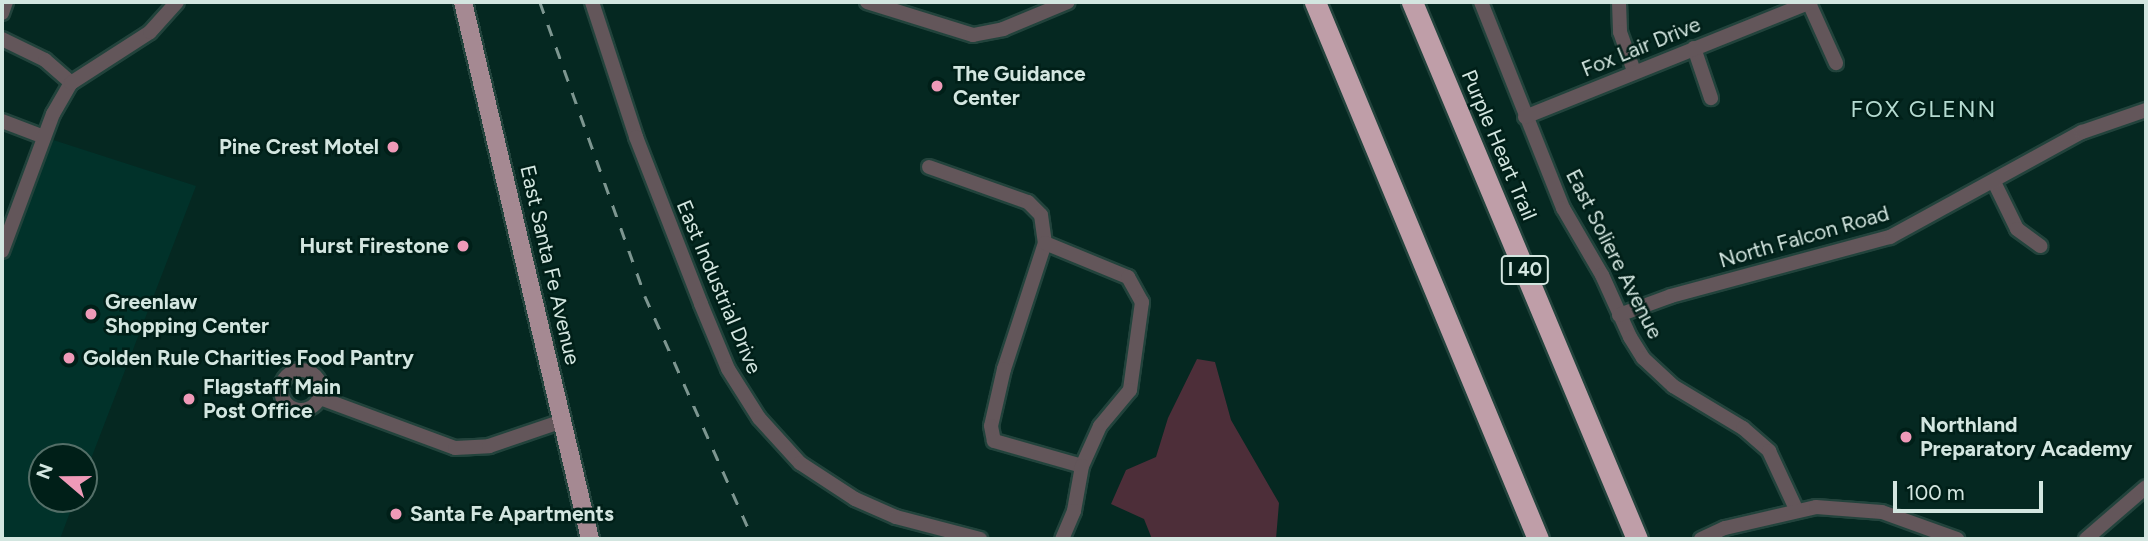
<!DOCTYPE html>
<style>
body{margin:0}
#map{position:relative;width:2148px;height:541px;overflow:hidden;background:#052821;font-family:Figtree,sans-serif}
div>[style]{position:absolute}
.built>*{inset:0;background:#01322a}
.green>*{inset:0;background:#4d2e39}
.roads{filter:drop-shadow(2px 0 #22433c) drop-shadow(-2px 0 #22433c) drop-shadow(0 2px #22433c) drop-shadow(0 -2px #22433c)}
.minor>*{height:14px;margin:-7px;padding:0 7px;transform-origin:7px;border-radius:7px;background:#63565a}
.minor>.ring{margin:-7px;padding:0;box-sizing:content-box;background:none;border:14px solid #63565a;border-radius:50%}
.major>*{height:18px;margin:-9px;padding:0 9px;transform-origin:9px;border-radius:9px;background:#a58992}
.highway>*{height:21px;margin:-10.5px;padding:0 10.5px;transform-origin:10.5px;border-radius:10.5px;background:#bf9ea8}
.rail>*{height:2.5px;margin-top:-1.25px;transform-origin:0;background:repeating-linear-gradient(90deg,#7d9690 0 12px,transparent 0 24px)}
.dots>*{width:19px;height:19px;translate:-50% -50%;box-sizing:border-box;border:4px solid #001f18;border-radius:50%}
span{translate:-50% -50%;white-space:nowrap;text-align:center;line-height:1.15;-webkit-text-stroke:5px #001f18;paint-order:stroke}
.shield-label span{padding:2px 5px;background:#001f18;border:2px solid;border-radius:5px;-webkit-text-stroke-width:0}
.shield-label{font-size:19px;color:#d3e6e0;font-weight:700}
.street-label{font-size:21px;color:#d3e6e0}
.poi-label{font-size:21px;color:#d3e6e0;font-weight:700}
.left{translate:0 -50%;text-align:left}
.right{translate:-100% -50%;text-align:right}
.neighbourhood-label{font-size:23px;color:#b5dbd1;letter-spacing:2px}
.frame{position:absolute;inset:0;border:4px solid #d3e6e0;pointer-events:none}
.north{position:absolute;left:28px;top:443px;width:70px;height:70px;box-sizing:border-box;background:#001f18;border:2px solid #546f68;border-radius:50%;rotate:290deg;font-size:19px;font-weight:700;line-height:28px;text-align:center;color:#d3e6e0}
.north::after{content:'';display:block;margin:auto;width:24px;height:32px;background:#ef9ab8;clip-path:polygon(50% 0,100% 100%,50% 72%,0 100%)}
.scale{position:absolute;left:1893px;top:481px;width:150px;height:32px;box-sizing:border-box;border:4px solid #d3e6e0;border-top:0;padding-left:9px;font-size:21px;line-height:24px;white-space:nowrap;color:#d3e6e0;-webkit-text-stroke:5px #001f18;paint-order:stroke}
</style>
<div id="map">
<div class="built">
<div style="clip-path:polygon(44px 137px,196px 186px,84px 477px,84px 457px,42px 457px,42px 499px,75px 499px,60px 539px,2px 539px,2px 251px)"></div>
</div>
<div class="green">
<div style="clip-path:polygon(1197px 359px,1215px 362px,1231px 420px,1279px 503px,1276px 539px,1152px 539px,1144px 519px,1111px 504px,1126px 470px,1156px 457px,1168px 418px)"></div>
</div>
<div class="roads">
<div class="minor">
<div style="left:592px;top:2px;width:142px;rotate:71.9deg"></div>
<div style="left:636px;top:137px;width:179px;rotate:68.7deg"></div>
<div style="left:701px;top:304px;width:70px;rotate:67.4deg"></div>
<div style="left:728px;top:369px;width:58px;rotate:57.7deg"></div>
<div style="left:759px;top:418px;width:61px;rotate:47.7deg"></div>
<div style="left:800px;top:463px;width:66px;rotate:33.2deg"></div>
<div style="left:855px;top:499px;width:45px;rotate:23.7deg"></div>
<div style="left:896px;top:517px;width:87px;rotate:14.7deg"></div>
<div style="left:867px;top:2px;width:111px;rotate:17.3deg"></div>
<div style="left:973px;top:35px;width:31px;rotate:-11deg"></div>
<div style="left:1003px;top:29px;width:70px;rotate:-22.6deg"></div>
<div style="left:1481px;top:2px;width:222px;rotate:68.3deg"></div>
<div style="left:1563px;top:208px;width:78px;rotate:59.8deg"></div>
<div style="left:1602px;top:275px;width:68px;rotate:65.7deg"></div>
<div style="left:1630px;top:337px;width:25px;rotate:58deg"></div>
<div style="left:1643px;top:358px;width:41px;rotate:43deg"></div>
<div style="left:1673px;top:386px;width:82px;rotate:31deg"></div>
<div style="left:1743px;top:428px;width:35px;rotate:41deg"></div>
<div style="left:1769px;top:451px;width:64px;rotate:65deg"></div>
<div style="left:1619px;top:2px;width:30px;rotate:88deg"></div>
<div style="left:1620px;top:32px;width:41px;rotate:70.3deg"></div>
<div style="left:1809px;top:3px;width:66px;rotate:65.8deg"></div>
<div style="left:2px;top:13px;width:12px;rotate:-70deg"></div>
<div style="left:2px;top:39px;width:48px;rotate:26deg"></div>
<div style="left:45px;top:60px;width:35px;rotate:41deg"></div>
<div style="left:1694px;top:48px;width:53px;rotate:71.2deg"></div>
<div style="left:1525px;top:117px;width:308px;rotate:-21.9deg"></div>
<div style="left:2px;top:121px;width:45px;rotate:20.9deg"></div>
<div style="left:929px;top:167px;width:105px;rotate:19.5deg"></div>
<div style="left:1028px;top:202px;width:18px;rotate:45deg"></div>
<div style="left:1041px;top:215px;width:28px;rotate:82deg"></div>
<div style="left:1045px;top:243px;width:133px;rotate:108deg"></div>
<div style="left:1004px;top:369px;width:58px;rotate:102.8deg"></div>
<div style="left:991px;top:426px;width:15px;rotate:79deg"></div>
<div style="left:994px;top:441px;width:91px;rotate:15.9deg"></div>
<div style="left:1994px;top:182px;width:52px;rotate:63.9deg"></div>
<div style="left:2017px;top:229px;width:29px;rotate:36deg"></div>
<div style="left:1045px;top:243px;width:90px;rotate:22.3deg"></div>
<div style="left:1128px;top:277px;width:29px;rotate:61deg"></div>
<div style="left:1142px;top:302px;width:89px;rotate:97.8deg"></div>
<div style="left:1130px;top:390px;width:47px;rotate:129.8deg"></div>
<div style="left:1100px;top:426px;width:44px;rotate:114.2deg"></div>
<div style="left:1082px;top:466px;width:46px;rotate:100.1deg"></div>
<div style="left:1074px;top:511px;width:30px;rotate:113deg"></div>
<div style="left:2px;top:251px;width:146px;rotate:-69.6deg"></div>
<div style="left:53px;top:114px;width:36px;rotate:-60deg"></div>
<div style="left:71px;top:83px;width:94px;rotate:-32.8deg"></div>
<div style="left:150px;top:32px;width:40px;rotate:-48deg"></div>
<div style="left:1619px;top:315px;width:55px;rotate:-20.1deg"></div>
<div style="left:1671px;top:296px;width:227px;rotate:-15.1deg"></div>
<div style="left:1890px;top:237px;width:219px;rotate:-28.7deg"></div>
<div style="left:2082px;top:132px;width:68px;rotate:-19deg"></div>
<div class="ring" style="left:281px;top:370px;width:26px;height:26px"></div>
<div style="left:320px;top:398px;width:144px;rotate:20.3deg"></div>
<div style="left:455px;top:448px;width:34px;rotate:-3deg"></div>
<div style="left:489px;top:446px;width:78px;rotate:-18.7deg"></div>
<div style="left:1701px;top:539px;width:26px;rotate:-25deg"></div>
<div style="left:1725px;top:528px;width:93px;rotate:-13deg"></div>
<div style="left:1816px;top:507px;width:66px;rotate:4.3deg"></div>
<div style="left:1882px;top:512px;width:80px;rotate:19.8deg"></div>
<div style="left:2086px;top:539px;width:79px;rotate:-40.9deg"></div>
</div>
<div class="major">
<div style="left:463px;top:2px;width:552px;rotate:76.69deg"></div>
</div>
<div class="highway">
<div style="left:1315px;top:2px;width:581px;rotate:67.45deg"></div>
<div style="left:1412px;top:2px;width:582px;rotate:67.27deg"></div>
</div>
</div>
<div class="rail">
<div style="left:540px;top:2px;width:312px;rotate:70.3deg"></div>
<div style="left:645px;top:296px;width:266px;rotate:66deg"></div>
</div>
<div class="dots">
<div style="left:937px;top:86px;background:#ef9ab8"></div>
<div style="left:393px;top:147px;background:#ef9ab8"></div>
<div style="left:463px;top:246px;background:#ef9ab8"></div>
<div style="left:91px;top:314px;background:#ef9ab8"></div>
<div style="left:69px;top:358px;background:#ef9ab8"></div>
<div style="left:189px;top:399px;background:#ef9ab8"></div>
<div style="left:1906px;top:437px;background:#ef9ab8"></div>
<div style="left:396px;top:514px;background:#ef9ab8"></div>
</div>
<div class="shield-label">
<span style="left:1525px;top:270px">I 40</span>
</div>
<div class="street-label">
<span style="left:1641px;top:47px;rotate:-22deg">Fox Lair Drive</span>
<span style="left:1499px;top:145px;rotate:67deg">Purple Heart Trail</span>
<span style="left:1804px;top:237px;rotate:-16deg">North Falcon Road</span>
<span style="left:1614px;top:254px;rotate:63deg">East Soliere Avenue</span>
<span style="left:550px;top:265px;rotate:77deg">East Santa Fe Avenue</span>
<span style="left:719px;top:287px;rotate:67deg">East Industrial Drive</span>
</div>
<div class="poi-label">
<span class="left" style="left:953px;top:86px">The Guidance<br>Center</span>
<span class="right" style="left:379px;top:147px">Pine Crest Motel</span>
<span class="right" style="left:449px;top:246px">Hurst Firestone</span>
<span class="left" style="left:105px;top:314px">Greenlaw<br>Shopping Center</span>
<span class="left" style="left:83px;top:358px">Golden Rule Charities Food Pantry</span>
<span class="left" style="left:203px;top:399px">Flagstaff Main<br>Post Office</span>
<span class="left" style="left:1920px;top:437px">Northland<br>Preparatory Academy</span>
<span class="left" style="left:410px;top:514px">Santa Fe Apartments</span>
</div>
<div class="neighbourhood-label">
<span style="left:1924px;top:109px">FOX GLENN</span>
</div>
<div class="frame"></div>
<div class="north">N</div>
<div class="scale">100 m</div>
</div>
